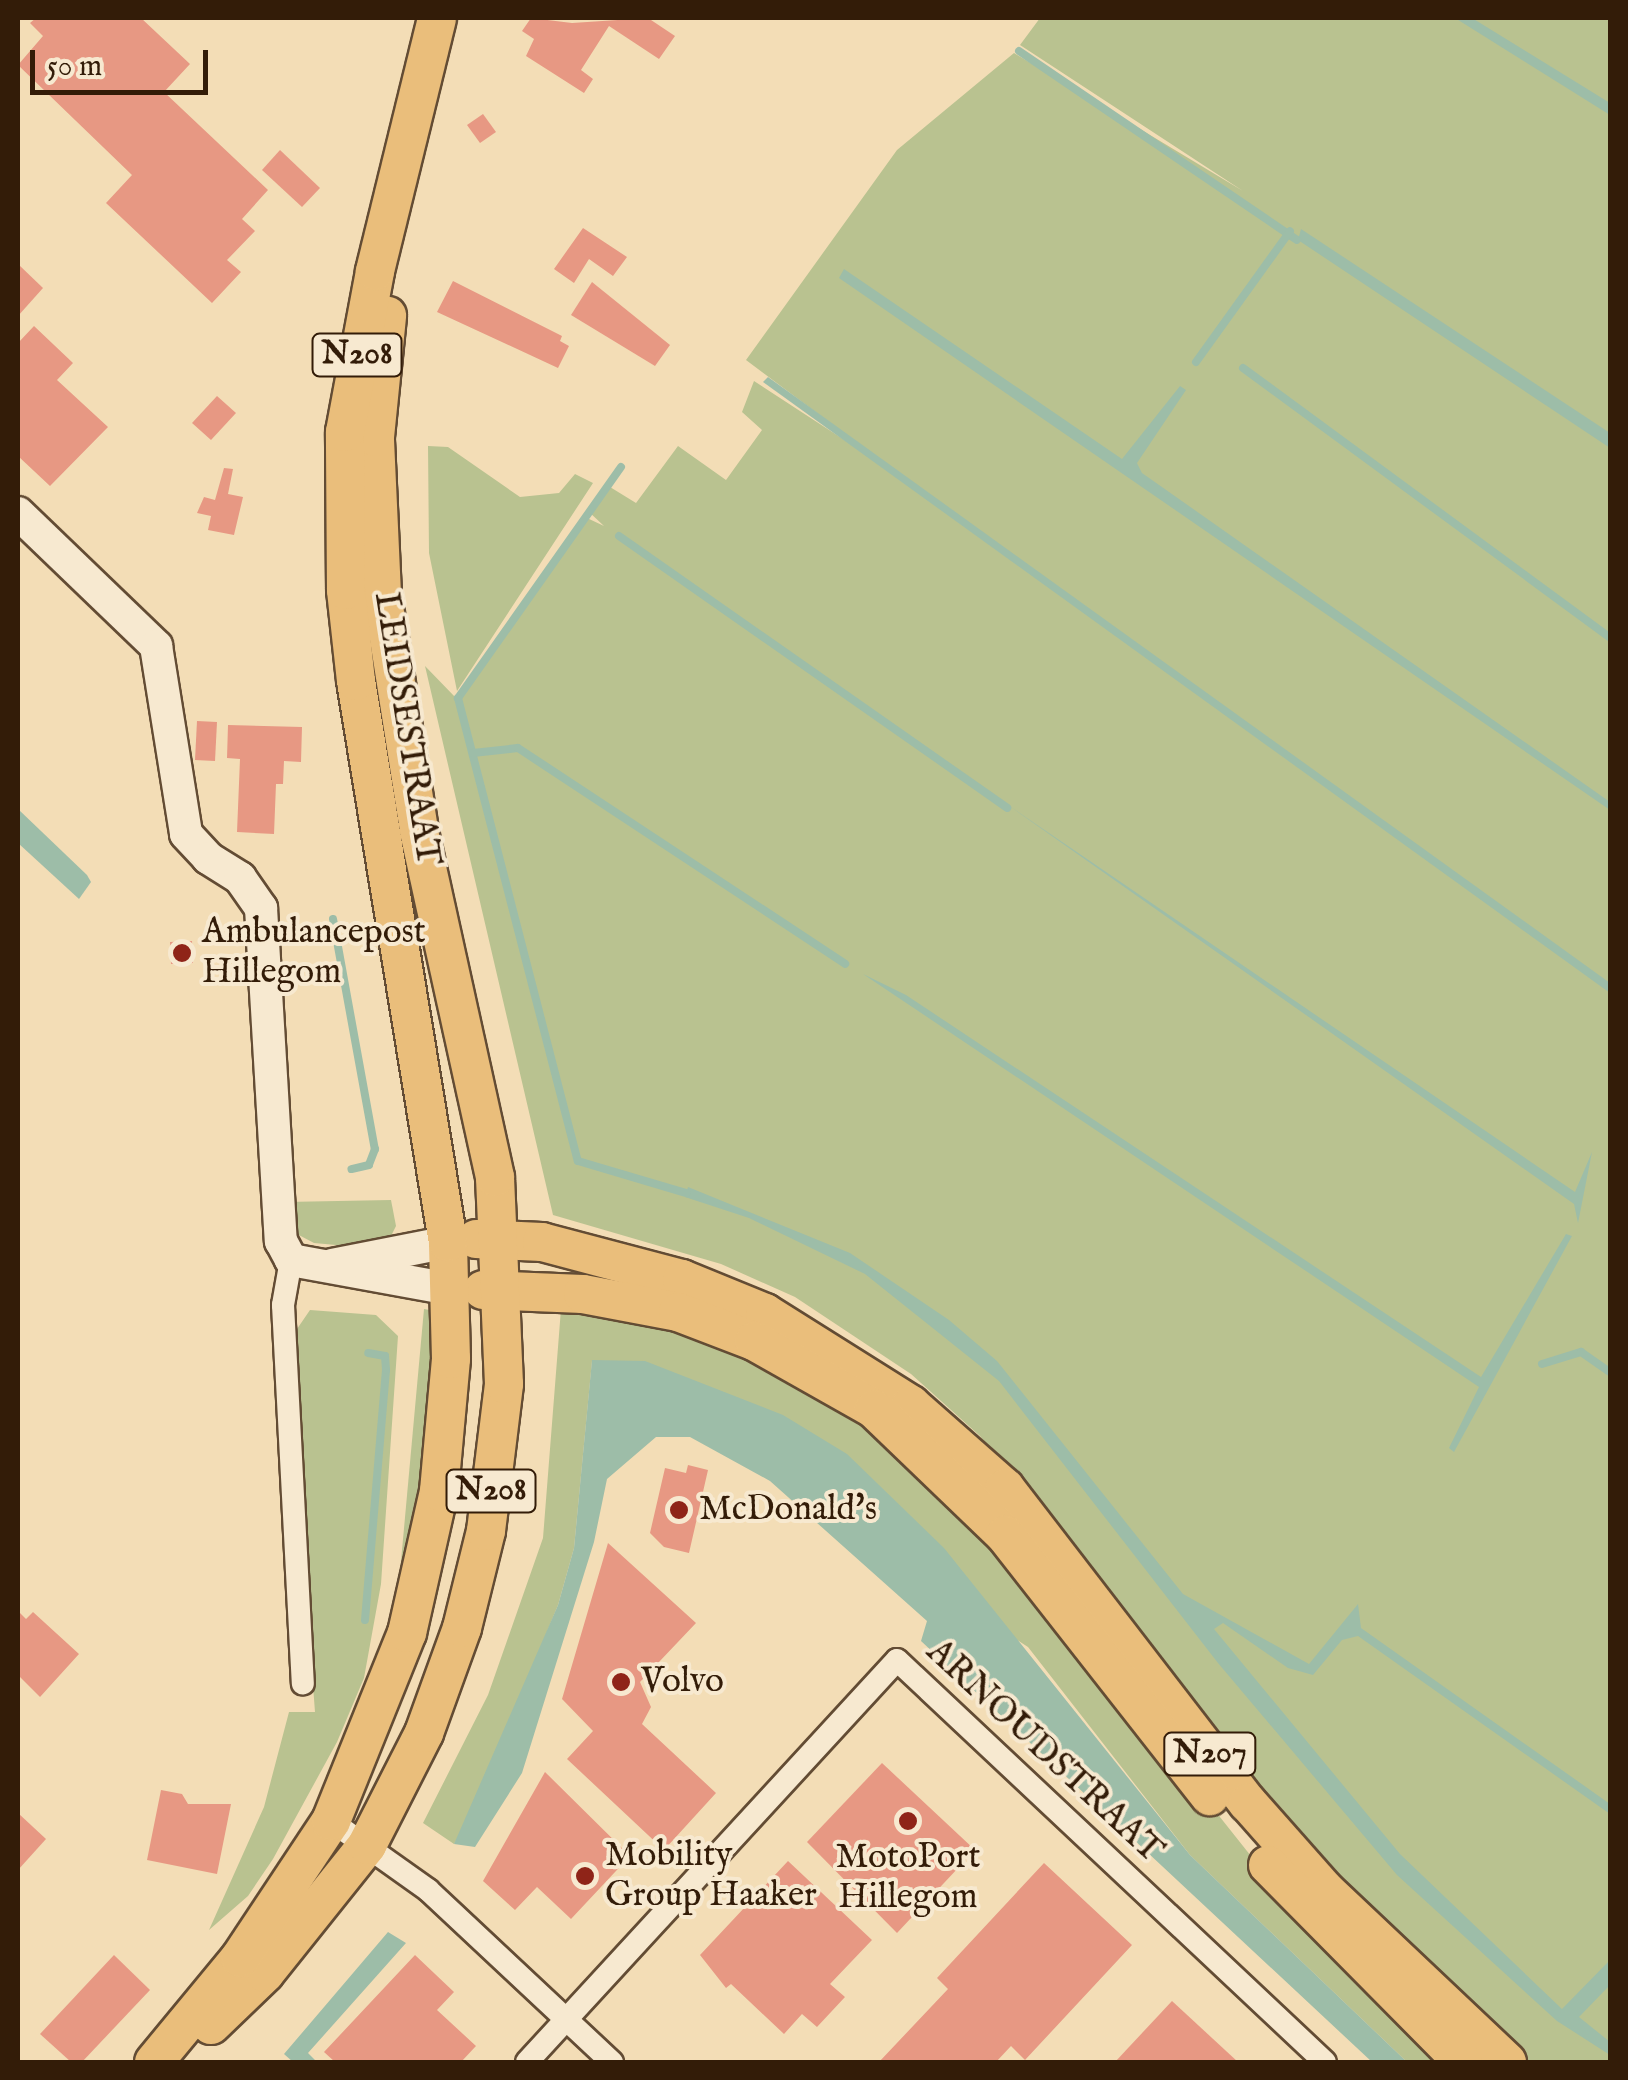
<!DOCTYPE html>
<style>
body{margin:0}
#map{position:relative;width:1628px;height:2080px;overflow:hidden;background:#f3ddb6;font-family:"IM FELL English",serif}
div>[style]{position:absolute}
.green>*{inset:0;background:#b9c290}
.water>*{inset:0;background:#9dbda8}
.stream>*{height:8px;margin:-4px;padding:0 4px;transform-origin:4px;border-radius:4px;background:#9dbda8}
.building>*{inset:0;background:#e79883}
.roads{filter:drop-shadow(2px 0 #634c34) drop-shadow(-2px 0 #634c34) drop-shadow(0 2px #634c34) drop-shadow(0 -2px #634c34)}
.street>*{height:22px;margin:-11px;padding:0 11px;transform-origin:11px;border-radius:11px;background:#f7e9d0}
.secondary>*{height:32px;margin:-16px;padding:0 16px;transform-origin:16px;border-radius:16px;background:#f7e9d0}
.primary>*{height:38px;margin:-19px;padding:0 19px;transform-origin:19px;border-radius:19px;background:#eabe7b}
.dots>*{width:28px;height:28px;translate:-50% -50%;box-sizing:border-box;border:5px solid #f7e9d0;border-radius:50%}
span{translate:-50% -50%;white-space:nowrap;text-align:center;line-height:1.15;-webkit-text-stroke:8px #f7e9d0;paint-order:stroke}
.shield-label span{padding:2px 8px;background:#f7e9d0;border:2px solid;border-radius:8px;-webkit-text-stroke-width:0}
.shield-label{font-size:32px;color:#331c08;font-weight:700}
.street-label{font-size:35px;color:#331c08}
.poi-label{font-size:35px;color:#331c08}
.left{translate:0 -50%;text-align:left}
.frame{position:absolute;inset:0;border:20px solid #331c08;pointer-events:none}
.scale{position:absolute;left:30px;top:50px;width:178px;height:45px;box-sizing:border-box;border:5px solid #331c08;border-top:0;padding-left:12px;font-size:30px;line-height:35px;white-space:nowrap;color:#331c08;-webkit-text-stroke:8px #f7e9d0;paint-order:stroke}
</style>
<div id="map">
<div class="green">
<div style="clip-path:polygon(1040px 18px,1610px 18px,1610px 2062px,1520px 2062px,1329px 1885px,980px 1436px,911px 1374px,795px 1297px,721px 1264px,553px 1215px,425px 666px,455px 697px,469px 738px,461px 698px,587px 518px,604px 526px,588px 511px,610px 487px,636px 503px,678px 446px,726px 480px,762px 430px,742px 412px,754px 381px,915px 486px,746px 360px,897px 150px,1014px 53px,1243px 191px,1020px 45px)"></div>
<div style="clip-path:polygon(428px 446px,448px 447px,520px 497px,559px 493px,575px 474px,593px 483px,457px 691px,429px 553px)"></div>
<div style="clip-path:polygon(391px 1200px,396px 1226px,390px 1238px,347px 1246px,314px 1243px,295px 1233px,285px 1202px)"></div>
<div style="clip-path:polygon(424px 1309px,435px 1311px,443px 1356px,394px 1638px)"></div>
<div style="clip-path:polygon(561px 1309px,596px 1309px,740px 1346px,919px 1458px,1084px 1646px,1278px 1890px,1455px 2062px,1407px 2062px,1190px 1855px,1028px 1647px,592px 1361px,574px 1548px,558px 1605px,470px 1818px,454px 1844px,423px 1823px,488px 1695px,543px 1538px)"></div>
<div style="clip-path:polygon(310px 1310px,376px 1315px,398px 1336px,381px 1584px,364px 1678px,337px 1742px,273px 1859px,248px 1896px,209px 1930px,264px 1807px,289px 1712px,315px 1712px,289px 1369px,297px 1329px)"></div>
</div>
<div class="water">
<div style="clip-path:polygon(1455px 18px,1472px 18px,1610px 103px,1610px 115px)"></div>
<div style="clip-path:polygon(1301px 229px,1610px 433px,1610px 448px,1298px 240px)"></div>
<div style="clip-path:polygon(844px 269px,1122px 459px,1180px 386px,1186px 390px,1137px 463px,1142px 473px,1610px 802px,1610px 810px,839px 278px)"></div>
<div style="clip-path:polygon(768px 377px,1610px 983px,1610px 993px,763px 382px)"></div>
<div style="clip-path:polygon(1008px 805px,1575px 1192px,1592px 1152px,1578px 1223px,1574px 1204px)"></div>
<div style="clip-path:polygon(18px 809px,87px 875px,91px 882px,79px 899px,18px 843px)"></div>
<div style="clip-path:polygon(863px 974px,906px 995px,1481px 1377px,1566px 1234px,1572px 1236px,1454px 1452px,1449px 1448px,1479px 1387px)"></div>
<div style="clip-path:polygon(688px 1187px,850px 1253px,949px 1320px,997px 1361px,1183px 1594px,1309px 1664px,1358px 1604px,1361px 1628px,1610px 1804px,1610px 1814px,1358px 1636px,1342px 1640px,1313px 1675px,1288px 1668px,1223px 1623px,1214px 1629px,1400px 1854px,1562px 2009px,1610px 1960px,1610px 1985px,1579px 2017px,1610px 2042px,1610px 2055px,1557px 2021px,1397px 1875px,1218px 1663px,999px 1381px,865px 1274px,749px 1218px,685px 1197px)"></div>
<div style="clip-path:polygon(592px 1360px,645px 1361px,783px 1415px,847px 1454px,944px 1548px,1190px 1855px,1407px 2062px,1372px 2062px,921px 1641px,927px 1621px,770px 1481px,690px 1437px,656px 1437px,607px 1479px,594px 1542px,522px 1773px,475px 1847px,454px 1844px,558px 1605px,574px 1548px)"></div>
<div style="clip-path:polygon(388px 1932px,406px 1943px,308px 2053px,317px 2062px,293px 2062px,284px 2054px)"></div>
</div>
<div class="stream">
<div style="left:1019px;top:51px;width:336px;rotate:34.2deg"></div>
<div style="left:1196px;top:362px;width:161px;rotate:-54.3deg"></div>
<div style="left:1243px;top:368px;width:456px;rotate:36.3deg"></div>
<div style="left:621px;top:467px;width:283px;rotate:125.2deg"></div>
<div style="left:458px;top:698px;width:478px;rotate:75.5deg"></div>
<div style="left:578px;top:1161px;width:113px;rotate:16.5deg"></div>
<div style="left:619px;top:536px;width:474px;rotate:35deg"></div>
<div style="left:473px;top:753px;width:45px;rotate:-6.3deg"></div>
<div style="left:518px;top:748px;width:392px;rotate:33.4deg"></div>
<div style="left:333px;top:919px;width:234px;rotate:79.7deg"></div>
<div style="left:375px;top:1149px;width:17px;rotate:111deg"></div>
<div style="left:369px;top:1165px;width:18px;rotate:167deg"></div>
<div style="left:1542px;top:1364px;width:41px;rotate:-17.1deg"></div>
<div style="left:1581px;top:1352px;width:35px;rotate:35deg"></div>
<div style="left:365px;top:1620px;width:251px;rotate:-85.2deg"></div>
<div style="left:386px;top:1370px;width:14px;rotate:-94deg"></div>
<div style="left:385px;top:1356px;width:17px;rotate:-170deg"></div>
</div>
<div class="building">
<div style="clip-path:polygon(36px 18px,141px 18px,190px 64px,164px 92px,268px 190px,242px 219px,255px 231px,227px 260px,241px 272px,212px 303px,106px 203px,132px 175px,18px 65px,43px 36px,30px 23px)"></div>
<div style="clip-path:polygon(531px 18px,572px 23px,648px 18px,675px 36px,659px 59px,609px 26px,581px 70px,593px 79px,584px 93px,526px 56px,534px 39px,522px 31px)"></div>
<div style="clip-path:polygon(483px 114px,496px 132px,480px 143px,467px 125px)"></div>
<div style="clip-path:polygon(280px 150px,320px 188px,302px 207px,262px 170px)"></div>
<div style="clip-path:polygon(583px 228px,627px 257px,613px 276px,589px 259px,574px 283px,554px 269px)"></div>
<div style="clip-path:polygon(18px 264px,43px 288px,18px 316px)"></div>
<div style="clip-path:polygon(453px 281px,562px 336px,560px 341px,569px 346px,558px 368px,437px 312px)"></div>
<div style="clip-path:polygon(592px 282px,670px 345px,655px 366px,571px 315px)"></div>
<div style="clip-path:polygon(34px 326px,73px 363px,57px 380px,108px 427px,50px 486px,18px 456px,18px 343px)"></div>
<div style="clip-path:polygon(217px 396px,236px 413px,211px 440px,192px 423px)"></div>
<div style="clip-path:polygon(224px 468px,233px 469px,228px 494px,243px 497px,234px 535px,208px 530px,211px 516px,197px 513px,204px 497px,215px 500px)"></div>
<div style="clip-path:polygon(197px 721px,217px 722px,215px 761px,195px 760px)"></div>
<div style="clip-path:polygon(228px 725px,302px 727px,301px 762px,284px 761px,283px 784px,276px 784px,274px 834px,237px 832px,240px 759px,227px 758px)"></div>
<div style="clip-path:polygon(192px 941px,193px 963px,171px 964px,170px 942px)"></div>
<div style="clip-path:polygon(688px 1465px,708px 1470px,689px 1553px,664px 1547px,650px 1533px,665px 1468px,686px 1473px)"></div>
<div style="clip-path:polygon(608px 1543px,696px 1623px,640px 1682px,651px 1707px,642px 1724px,716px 1793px,664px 1850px,567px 1759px,593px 1731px,562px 1699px)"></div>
<div style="clip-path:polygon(18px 1611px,26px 1619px,33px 1612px,79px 1654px,40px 1697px,18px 1675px)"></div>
<div style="clip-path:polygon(882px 1763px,975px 1850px,897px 1933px,807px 1842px)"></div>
<div style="clip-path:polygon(545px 1772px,630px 1856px,571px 1919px,537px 1887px,515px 1910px,483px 1881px)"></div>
<div style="clip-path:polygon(161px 1790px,182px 1794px,188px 1804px,231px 1804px,217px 1874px,147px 1860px)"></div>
<div style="clip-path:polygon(18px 1813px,46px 1839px,18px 1870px)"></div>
<div style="clip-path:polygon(788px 1861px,872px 1940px,830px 1984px,845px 1997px,817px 2027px,802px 2014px,784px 2034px,731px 1984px,726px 1988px,700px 1955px)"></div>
<div style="clip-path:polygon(1044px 1863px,1132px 1945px,1025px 2060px,1011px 2046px,996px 2062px,879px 2062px,948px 1989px,937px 1978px)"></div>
<div style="clip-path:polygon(114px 1955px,150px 1990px,82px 2062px,71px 2062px,40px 2034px)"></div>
<div style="clip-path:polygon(415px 1955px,454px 1992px,437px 2010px,476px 2046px,461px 2062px,335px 2062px,324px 2052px)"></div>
<div style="clip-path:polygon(1172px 2001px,1238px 2062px,1115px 2062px)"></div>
</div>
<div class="roads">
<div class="street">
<div style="left:291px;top:1260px;width:46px;rotate:100.1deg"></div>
<div style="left:283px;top:1305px;width:379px;rotate:87deg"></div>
<div style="left:331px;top:1821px;width:119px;rotate:35.4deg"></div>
<div style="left:428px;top:1890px;width:252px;rotate:43.1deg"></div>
<div style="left:527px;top:2062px;width:546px;rotate:-47.37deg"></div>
<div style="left:897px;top:1660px;width:587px;rotate:43.21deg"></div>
</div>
<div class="secondary">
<div style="left:18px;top:513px;width:192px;rotate:43.9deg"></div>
<div style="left:156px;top:646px;width:190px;rotate:80.9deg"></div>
<div style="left:186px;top:834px;width:33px;rotate:47deg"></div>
<div style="left:208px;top:858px;width:38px;rotate:32deg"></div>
<div style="left:240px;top:878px;width:37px;rotate:55deg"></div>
<div style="left:261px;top:908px;width:334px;rotate:86.6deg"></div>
<div style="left:281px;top:1241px;width:21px;rotate:62deg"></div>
<div style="left:291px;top:1260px;width:163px;rotate:10.3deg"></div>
<div style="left:332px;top:1265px;width:118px;rotate:-11.2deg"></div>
</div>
<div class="primary">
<div style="left:476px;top:1239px;width:66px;rotate:2.6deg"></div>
<div style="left:542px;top:1242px;width:145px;rotate:14.8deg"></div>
<div style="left:682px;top:1279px;width:90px;rotate:22.3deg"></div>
<div style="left:765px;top:1313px;width:173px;rotate:32.2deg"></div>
<div style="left:911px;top:1405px;width:125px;rotate:41.4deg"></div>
<div style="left:1005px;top:1488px;width:398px;rotate:52.4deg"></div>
<div style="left:1248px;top:1803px;width:115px;rotate:48.5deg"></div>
<div style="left:1324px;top:1889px;width:252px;rotate:43.4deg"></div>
<div style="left:483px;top:1290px;width:100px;rotate:2.3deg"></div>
<div style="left:583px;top:1294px;width:97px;rotate:10.7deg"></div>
<div style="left:678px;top:1312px;width:81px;rotate:20.9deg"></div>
<div style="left:754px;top:1341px;width:138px;rotate:29.5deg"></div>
<div style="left:874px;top:1409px;width:182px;rotate:43.9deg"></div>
<div style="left:1005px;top:1535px;width:332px;rotate:51.9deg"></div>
<div style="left:1268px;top:1865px;width:277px;rotate:45.3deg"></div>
<div style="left:211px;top:2025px;width:75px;rotate:-43.9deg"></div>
<div style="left:265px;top:1973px;width:164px;rotate:-51.4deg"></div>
<div style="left:367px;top:1845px;width:126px;rotate:-63deg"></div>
<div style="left:424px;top:1733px;width:112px;rotate:-70.1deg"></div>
<div style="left:462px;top:1628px;width:100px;rotate:-76.1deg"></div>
<div style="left:486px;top:1531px;width:148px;rotate:-83deg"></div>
<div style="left:504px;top:1384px;width:207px;rotate:-92.5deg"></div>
<div style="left:495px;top:1177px;width:355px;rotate:-102.4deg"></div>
<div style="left:419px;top:830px;width:239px;rotate:-98.9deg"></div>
<div style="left:382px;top:594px;width:157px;rotate:-92.6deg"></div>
<div style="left:375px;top:437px;width:122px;rotate:-84.3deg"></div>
<div style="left:154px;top:2062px;width:135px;rotate:-50.4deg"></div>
<div style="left:240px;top:1958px;width:164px;rotate:-56.4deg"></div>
<div style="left:331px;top:1821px;width:203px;rotate:-68deg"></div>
<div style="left:407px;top:1633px;width:146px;rotate:-77.3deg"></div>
<div style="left:439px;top:1491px;width:133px;rotate:-84.8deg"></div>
<div style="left:451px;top:1359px;width:117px;rotate:-91.5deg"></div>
<div style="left:448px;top:1242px;width:568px;rotate:-99.31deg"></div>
<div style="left:356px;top:681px;width:92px;rotate:-96.3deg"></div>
<div style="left:346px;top:590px;width:158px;rotate:-90.4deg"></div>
<div style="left:345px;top:432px;width:164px;rotate:-79.4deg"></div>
<div style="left:375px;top:271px;width:260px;rotate:-76.2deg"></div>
</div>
</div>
<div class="dots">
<div style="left:182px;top:953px;background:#8f2418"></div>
<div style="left:679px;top:1510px;background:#8f2418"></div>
<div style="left:621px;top:1682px;background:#8f2418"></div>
<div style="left:908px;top:1821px;background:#8f2418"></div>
<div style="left:585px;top:1876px;background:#8f2418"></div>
</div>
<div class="shield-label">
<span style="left:357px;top:355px">N208</span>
<span style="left:491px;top:1491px">N208</span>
<span style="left:1210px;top:1754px">N207</span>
</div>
<div class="street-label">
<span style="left:406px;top:729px;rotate:81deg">LEIDSESTRAAT</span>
<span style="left:1044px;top:1752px;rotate:43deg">ARNOUDSTRAAT</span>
</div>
<div class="poi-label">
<span class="left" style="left:202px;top:953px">Ambulancepost<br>Hillegom</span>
<span class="left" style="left:699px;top:1510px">McDonald's</span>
<span class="left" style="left:641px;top:1682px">Volvo</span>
<span class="left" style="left:605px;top:1876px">Mobility<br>Group Haaker</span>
<span style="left:908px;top:1878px">MotoPort<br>Hillegom</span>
</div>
<div class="frame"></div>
<div class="scale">50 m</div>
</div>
